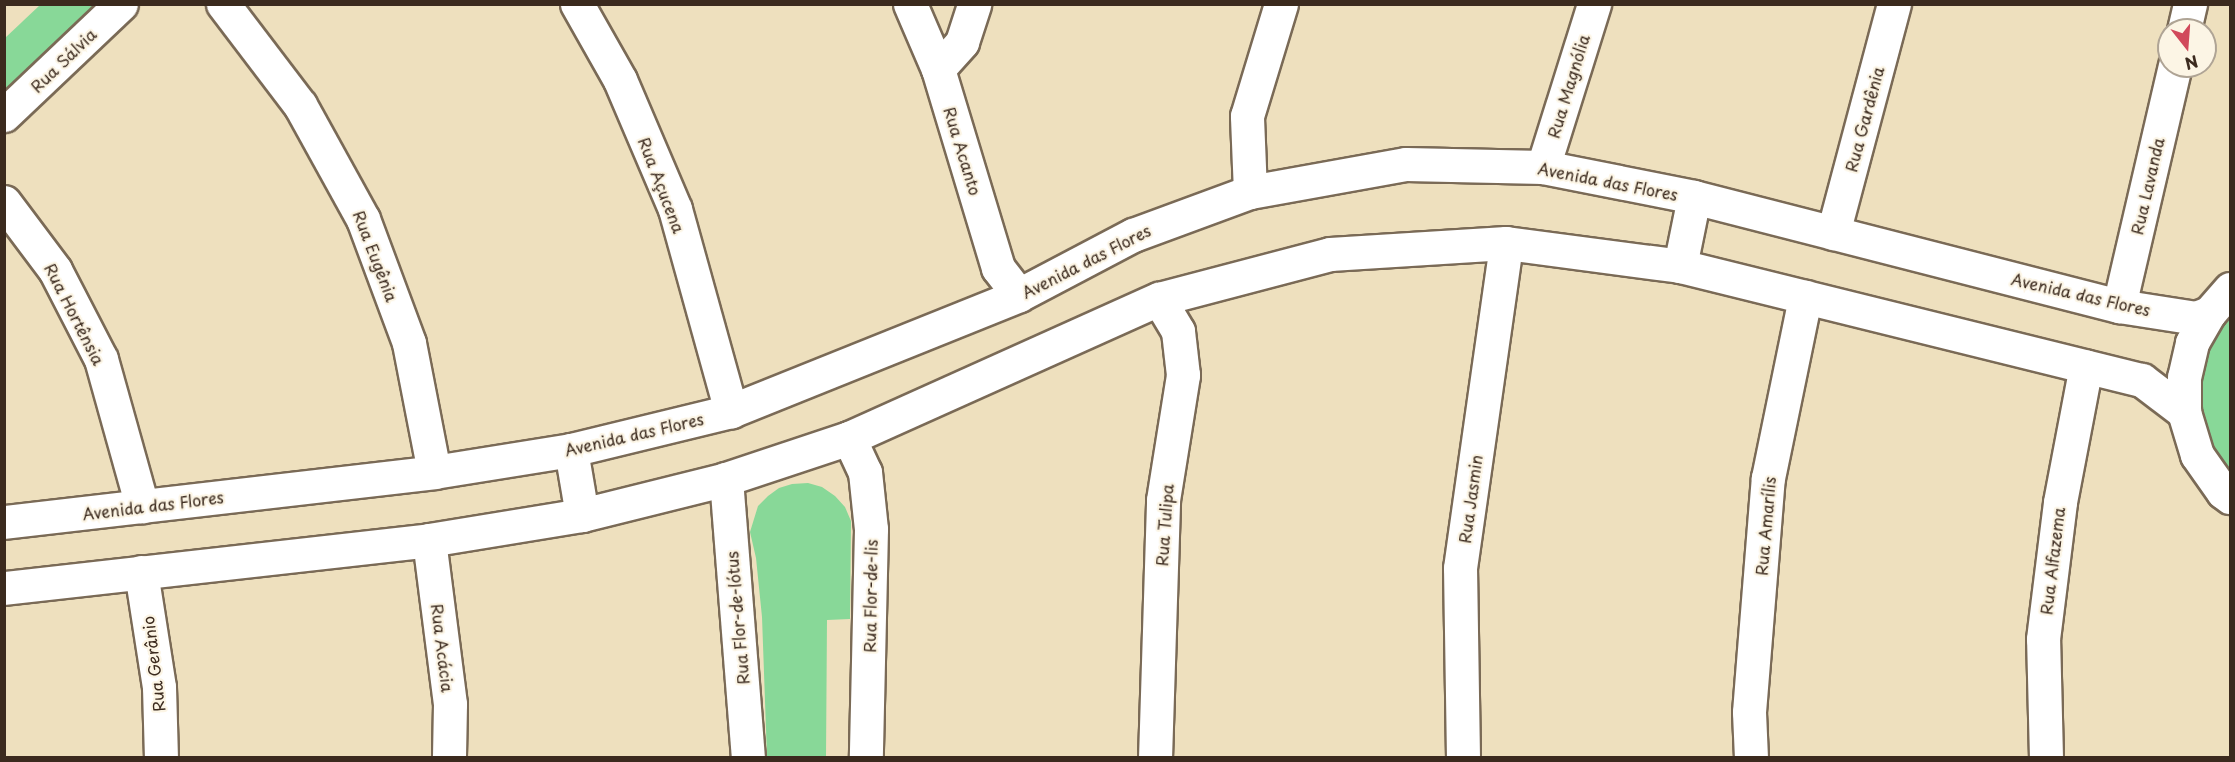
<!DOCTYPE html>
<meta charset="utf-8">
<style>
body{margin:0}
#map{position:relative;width:2235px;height:762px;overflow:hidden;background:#eee0be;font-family:"Playpen Sans",sans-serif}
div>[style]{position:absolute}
.green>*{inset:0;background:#88d898}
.roads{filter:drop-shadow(2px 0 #7a6a56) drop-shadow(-2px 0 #7a6a56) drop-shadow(0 2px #7a6a56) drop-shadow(0 -2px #7a6a56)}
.street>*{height:33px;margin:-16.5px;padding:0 16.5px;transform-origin:16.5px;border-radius:16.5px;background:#fff}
span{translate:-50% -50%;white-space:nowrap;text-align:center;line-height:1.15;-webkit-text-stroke:4.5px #fcf5e5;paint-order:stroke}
.street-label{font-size:16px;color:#3b2a1e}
.frame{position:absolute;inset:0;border:6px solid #3b2a1e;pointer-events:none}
.north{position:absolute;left:2157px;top:18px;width:60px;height:60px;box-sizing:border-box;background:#fcf5e5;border:2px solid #afa495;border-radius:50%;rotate:163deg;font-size:16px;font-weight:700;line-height:24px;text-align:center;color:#3b2a1e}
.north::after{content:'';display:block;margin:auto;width:21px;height:27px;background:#d1495b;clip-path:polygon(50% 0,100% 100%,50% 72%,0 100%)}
</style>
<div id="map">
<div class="green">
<div style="clip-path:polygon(40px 5px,94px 5px,5px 90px,5px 38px)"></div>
<div style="clip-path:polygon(2230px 314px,2230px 474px,2211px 445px,2201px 402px,2205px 358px,2214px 337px)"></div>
<div style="clip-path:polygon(808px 483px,822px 487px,835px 496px,845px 507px,851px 521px,850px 619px,827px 620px,826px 757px,767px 757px,762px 617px,756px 558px,750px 532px,758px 506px,768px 496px,779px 488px,792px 484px)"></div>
</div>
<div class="roads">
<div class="street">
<div style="left:223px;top:4px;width:127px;rotate:52.7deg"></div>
<div style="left:300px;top:105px;width:130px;rotate:61.1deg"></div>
<div style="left:363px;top:219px;width:132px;rotate:69.6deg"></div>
<div style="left:409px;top:343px;width:131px;rotate:79deg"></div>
<div style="left:577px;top:4px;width:87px;rotate:60.5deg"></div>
<div style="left:620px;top:80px;width:140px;rotate:66.9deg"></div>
<div style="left:675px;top:209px;width:210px;rotate:74.5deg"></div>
<div style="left:910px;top:4px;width:71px;rotate:66.7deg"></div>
<div style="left:938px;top:69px;width:208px;rotate:73.2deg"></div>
<div style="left:998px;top:268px;width:34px;rotate:52deg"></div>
<div style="left:2184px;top:30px;width:27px;rotate:-77deg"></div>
<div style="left:938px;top:69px;width:36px;rotate:-48deg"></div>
<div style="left:962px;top:42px;width:40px;rotate:-72deg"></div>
<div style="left:4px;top:115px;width:161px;rotate:-43.5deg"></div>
<div style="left:1543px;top:167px;width:171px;rotate:-72.6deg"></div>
<div style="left:1250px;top:192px;width:76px;rotate:-92.3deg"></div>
<div style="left:1247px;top:116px;width:117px;rotate:-73.1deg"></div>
<div style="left:4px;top:202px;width:85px;rotate:53.1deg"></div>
<div style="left:55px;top:270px;width:100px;rotate:62.7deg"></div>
<div style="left:101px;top:359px;width:153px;rotate:74.4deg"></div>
<div style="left:1833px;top:233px;width:237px;rotate:-75.1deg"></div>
<div style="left:1680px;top:266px;width:70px;rotate:-78.5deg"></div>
<div style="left:2230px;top:289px;width:32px;rotate:131deg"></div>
<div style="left:2209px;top:313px;width:34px;rotate:120deg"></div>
<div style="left:2192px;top:343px;width:35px;rotate:103deg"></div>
<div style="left:2184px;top:377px;width:35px;rotate:90deg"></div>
<div style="left:2184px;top:412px;width:45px;rotate:73.2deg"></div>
<div style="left:2197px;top:455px;width:45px;rotate:54.9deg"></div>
<div style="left:2223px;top:492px;width:9px;rotate:36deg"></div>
<div style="left:2119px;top:306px;width:246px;rotate:-76.9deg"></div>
<div style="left:849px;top:438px;width:38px;rotate:65deg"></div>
<div style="left:865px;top:472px;width:57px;rotate:84deg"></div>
<div style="left:871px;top:529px;width:229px;rotate:91.3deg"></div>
<div style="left:571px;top:450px;width:66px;rotate:80.4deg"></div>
<div style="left:726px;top:479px;width:280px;rotate:85.5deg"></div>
<div style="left:4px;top:522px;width:433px;rotate:-6.6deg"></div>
<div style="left:434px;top:472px;width:139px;rotate:-9.1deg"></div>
<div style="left:571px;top:450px;width:165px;rotate:-13.7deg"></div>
<div style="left:731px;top:411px;width:310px;rotate:-21.9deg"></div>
<div style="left:1019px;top:295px;width:129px;rotate:-27.8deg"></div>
<div style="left:1133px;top:235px;width:125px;rotate:-20.2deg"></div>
<div style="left:1250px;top:192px;width:158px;rotate:-10.2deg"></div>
<div style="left:1406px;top:164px;width:137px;rotate:1.3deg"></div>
<div style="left:1543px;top:167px;width:154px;rotate:11.2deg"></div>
<div style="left:1694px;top:197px;width:439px;rotate:14.4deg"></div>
<div style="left:2119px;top:306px;width:78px;rotate:8.9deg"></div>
<div style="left:2196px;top:318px;width:14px;rotate:-21deg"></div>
<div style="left:429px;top:540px;width:165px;rotate:82.7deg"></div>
<div style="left:450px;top:704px;width:54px;rotate:91.1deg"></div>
<div style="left:141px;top:572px;width:116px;rotate:81.1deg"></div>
<div style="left:159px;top:687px;width:71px;rotate:88.4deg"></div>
<div style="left:4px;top:588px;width:428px;rotate:-6.4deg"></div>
<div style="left:429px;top:540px;width:155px;rotate:-9.3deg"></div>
<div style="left:582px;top:515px;width:148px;rotate:-14deg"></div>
<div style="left:726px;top:479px;width:130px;rotate:-18.4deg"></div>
<div style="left:849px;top:438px;width:340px;rotate:-24.2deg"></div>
<div style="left:1159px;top:299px;width:177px;rotate:-14.7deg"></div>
<div style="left:1330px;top:254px;width:176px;rotate:-3.6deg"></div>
<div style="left:1506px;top:243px;width:176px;rotate:7.5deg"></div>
<div style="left:1680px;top:266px;width:476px;rotate:13.9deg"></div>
<div style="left:2142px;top:380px;width:53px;rotate:37.3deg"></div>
<div style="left:1155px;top:758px;width:258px;rotate:-88.2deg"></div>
<div style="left:1163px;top:500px;width:127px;rotate:-80.9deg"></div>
<div style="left:1183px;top:375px;width:44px;rotate:-96.5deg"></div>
<div style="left:1178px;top:331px;width:37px;rotate:-121deg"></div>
<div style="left:1463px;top:758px;width:190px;rotate:-90.9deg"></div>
<div style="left:1460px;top:568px;width:328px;rotate:-81.9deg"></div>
<div style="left:1751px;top:758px;width:46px;rotate:-92.5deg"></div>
<div style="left:1749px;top:712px;width:235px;rotate:-85.4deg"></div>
<div style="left:1768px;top:478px;width:185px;rotate:-78.4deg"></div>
<div style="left:2046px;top:758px;width:119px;rotate:-91.4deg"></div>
<div style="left:2043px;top:639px;width:138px;rotate:-82.9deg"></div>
<div style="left:2060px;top:502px;width:138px;rotate:-79.2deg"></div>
</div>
</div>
<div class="street-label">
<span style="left:63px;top:60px;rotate:-44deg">Rua Sálvia</span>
<span style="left:1568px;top:86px;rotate:-73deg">Rua Magnólia</span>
<span style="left:1864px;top:119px;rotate:-75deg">Rua Gardênia</span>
<span style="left:963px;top:151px;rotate:73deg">Rua Acanto</span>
<span style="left:1608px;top:181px;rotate:11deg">Avenida das Flores</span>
<span style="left:662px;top:185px;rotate:69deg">Rua Açucena</span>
<span style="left:2147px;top:186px;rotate:-77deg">Rua Lavanda</span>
<span style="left:376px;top:256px;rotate:69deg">Rua Eugênia</span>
<span style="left:1086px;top:261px;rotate:-27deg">Avenida das Flores</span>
<span style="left:2081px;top:294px;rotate:13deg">Avenida das Flores</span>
<span style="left:75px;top:314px;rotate:63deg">Rua Hortênsia</span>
<span style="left:634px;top:434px;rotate:-13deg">Avenida das Flores</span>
<span style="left:1470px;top:499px;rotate:-82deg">Rua Jasmin</span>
<span style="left:153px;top:505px;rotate:-7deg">Avenida das Flores</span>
<span style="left:1164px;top:525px;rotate:-86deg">Rua Tulipa</span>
<span style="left:1765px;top:526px;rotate:-85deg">Rua Amarílis</span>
<span style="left:2052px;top:561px;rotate:-83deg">Rua Alfazema</span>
<span style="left:870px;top:596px;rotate:-89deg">Rua Flor-de-lis</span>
<span style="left:737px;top:618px;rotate:-95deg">Rua Flor-de-lótus</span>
<span style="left:443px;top:648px;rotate:83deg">Rua Acácia</span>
<span style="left:153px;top:664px;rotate:-97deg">Rua Gerânio</span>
</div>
<div class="frame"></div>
<div class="north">N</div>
</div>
